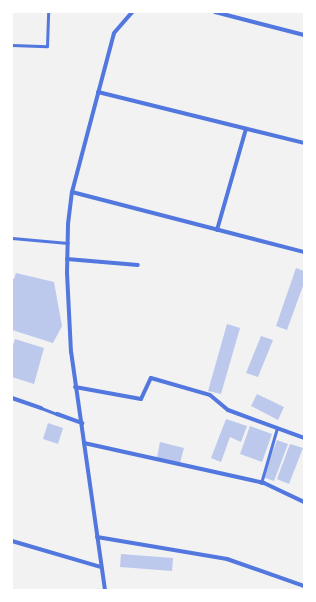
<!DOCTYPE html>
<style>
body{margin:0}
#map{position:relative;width:316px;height:602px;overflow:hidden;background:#f2f2f2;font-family:"Exo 2",sans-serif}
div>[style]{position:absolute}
.building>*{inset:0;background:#bdc9ec}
.service>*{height:3px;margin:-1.5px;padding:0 1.5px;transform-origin:1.5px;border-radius:1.5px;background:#5277de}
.minor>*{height:4px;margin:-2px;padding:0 2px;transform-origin:2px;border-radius:2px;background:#5277de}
span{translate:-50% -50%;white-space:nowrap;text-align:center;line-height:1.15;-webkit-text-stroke:3px #fff;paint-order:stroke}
.frame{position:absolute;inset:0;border:13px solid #fff;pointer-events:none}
</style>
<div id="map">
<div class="building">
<div style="clip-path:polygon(296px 268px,304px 271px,304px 283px,287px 330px,276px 326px)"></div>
<div style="clip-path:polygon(16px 273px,54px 282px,62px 326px,53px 343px,12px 330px,12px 279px,14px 279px)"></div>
<div style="clip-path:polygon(227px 324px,240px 328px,221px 394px,208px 391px)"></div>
<div style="clip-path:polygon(261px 336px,273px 340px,258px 377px,246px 373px)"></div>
<div style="clip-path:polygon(15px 339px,44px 348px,34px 384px,12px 377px,12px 349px)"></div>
<div style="clip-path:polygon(257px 394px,284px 407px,278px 420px,251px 406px)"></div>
<div style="clip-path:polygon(226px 419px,247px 426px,241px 442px,230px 437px,221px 462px,211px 458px)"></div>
<div style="clip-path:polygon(48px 423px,63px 428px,58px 444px,43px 439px)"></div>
<div style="clip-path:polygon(250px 426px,272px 434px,262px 462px,240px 454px)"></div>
<div style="clip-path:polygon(277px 440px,288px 444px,274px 481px,263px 477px)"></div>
<div style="clip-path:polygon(160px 442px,184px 448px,180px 463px,157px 458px)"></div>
<div style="clip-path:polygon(290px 444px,303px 448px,289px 484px,277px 479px)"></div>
<div style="clip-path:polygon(121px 554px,173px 558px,172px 571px,120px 567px)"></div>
</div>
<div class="service">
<div style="left:12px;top:45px;width:35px;rotate:2deg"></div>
<div style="left:47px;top:46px;width:34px;rotate:-88deg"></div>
<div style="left:12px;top:238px;width:56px;rotate:5.1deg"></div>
<div style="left:41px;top:408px;width:17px;rotate:21deg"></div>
<div style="left:261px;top:483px;width:57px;rotate:-73.8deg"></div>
</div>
<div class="minor">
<div style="left:215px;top:12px;width:92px;rotate:14.5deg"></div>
<div style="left:98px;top:92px;width:212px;rotate:13.9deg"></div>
<div style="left:72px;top:192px;width:240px;rotate:14.5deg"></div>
<div style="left:217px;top:230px;width:105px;rotate:-74deg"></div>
<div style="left:67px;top:259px;width:71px;rotate:4.8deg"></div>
<div style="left:75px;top:387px;width:67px;rotate:10.3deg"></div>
<div style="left:141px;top:399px;width:23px;rotate:-65deg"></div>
<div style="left:151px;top:378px;width:61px;rotate:16.1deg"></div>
<div style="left:210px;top:395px;width:23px;rotate:40deg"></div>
<div style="left:228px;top:410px;width:81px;rotate:20.2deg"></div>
<div style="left:12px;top:398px;width:31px;rotate:19deg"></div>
<div style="left:57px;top:414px;width:27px;rotate:20deg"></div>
<div style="left:84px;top:443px;width:184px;rotate:12.5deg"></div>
<div style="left:264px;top:483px;width:44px;rotate:25.4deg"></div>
<div style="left:97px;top:537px;width:132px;rotate:9.6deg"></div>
<div style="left:227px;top:559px;width:82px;rotate:19.3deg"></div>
<div style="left:12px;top:541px;width:93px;rotate:16.3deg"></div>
<div style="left:105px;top:590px;width:240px;rotate:-98.1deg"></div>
<div style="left:71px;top:352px;width:79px;rotate:-92.9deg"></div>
<div style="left:67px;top:273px;width:49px;rotate:-88.8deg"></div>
<div style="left:68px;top:224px;width:32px;rotate:-83deg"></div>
<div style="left:72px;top:192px;width:164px;rotate:-75.2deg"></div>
<div style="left:114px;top:33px;width:28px;rotate:-49deg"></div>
</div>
<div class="frame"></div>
</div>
